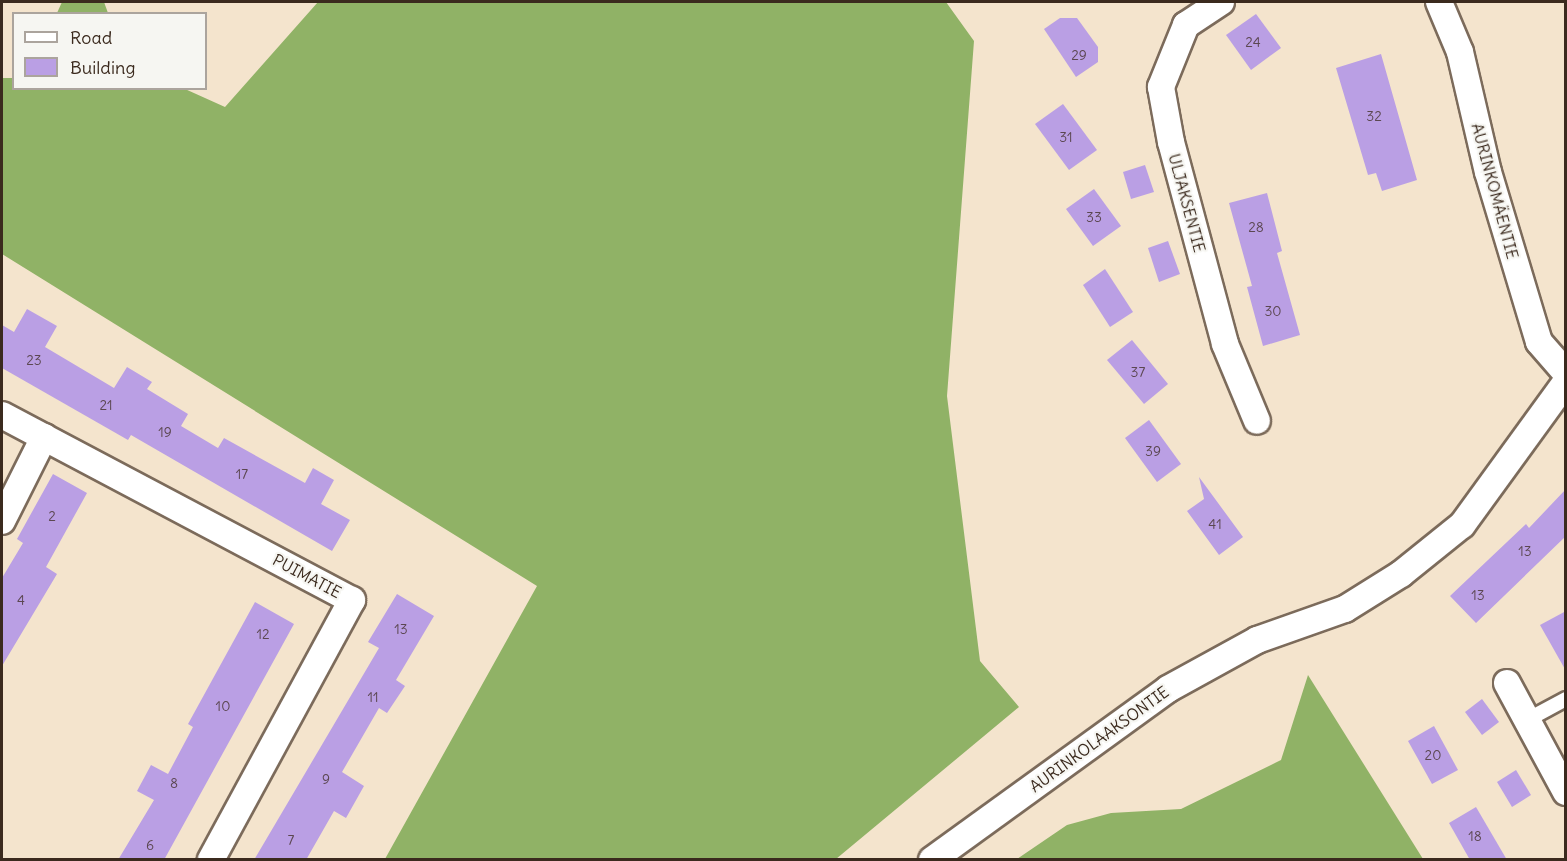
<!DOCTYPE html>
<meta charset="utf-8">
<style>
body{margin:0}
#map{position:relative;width:1567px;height:861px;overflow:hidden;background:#f4e4cd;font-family:Delius,sans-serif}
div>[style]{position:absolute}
.forest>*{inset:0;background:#90b266}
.building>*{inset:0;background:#ba9fe4}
.roads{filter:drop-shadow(2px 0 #7c6b5b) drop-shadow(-2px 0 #7c6b5b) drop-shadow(0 2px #7c6b5b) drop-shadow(0 -2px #7c6b5b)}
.service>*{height:14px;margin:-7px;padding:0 7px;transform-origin:7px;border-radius:7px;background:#fff}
.minor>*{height:26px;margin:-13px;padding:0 13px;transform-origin:13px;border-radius:13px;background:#fff}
span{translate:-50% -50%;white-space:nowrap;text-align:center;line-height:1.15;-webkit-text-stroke:4.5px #f6f6f2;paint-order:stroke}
.number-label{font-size:14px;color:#5b4750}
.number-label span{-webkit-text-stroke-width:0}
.street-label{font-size:16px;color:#3b2a1e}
.frame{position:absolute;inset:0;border:3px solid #3b2a1e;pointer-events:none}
.legend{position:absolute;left:12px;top:12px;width:195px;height:78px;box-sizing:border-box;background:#f6f6f2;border:2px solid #aba49d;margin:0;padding:8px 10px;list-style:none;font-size:18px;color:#3b2a1e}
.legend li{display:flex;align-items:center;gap:12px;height:30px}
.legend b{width:30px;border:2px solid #aba49d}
</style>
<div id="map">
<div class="forest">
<div style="clip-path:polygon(62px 2px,104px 2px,108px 13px,57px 13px)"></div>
<div style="clip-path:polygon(318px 2px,946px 2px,974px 41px,947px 396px,980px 661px,1019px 707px,836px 859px,385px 859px,537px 586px,2px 254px,2px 78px,13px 78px,14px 88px,185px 89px,225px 107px)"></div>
<div style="clip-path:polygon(1308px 675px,1423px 859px,1017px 859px,1067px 825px,1111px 813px,1181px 809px,1281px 760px)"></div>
</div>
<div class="building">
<div style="clip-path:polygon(1256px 14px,1281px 48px,1251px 70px,1226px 35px)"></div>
<div style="clip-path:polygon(1060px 18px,1077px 18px,1098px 47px,1098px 62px,1076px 77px,1044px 29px)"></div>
<div style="clip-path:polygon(1381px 54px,1417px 180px,1382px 191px,1376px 173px,1368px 175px,1336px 68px)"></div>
<div style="clip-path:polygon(1063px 104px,1097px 150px,1069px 170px,1035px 124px)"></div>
<div style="clip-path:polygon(1145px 165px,1154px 192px,1131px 199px,1123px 172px)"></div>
<div style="clip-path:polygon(1094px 189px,1121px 226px,1093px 246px,1066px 209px)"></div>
<div style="clip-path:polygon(1267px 193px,1282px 251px,1277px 253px,1300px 335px,1263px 346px,1247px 287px,1252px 286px,1229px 203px)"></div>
<div style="clip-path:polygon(1168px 241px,1180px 274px,1159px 282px,1148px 248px)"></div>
<div style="clip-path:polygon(1105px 269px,1133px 312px,1110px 327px,1083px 285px)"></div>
<div style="clip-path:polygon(27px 309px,57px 326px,45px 347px,114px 388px,127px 367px,152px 382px,147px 389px,188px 414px,181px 426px,218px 448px,224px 438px,305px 483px,313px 468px,334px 480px,321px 504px,350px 520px,332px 551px,131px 435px,128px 440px,2px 368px,2px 325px,14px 332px)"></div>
<div style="clip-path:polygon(1132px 340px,1168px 384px,1144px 404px,1107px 360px)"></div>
<div style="clip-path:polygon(1149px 420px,1181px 464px,1157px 482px,1125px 438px)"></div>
<div style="clip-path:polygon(53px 474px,87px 493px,46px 567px,57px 574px,2px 666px,2px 578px,23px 543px,17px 539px)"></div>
<div style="clip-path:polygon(1199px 477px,1243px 537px,1219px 555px,1187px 511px,1204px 499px)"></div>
<div style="clip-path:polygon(1566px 489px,1566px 536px,1476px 623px,1450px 596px,1526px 524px,1529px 528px)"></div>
<div style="clip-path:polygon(397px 594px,434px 616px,396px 680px,405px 686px,387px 713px,379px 708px,342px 772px,364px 786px,346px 818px,334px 811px,306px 860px,254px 860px,379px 648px,368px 642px)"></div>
<div style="clip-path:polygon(255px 602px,294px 624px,164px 860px,118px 860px,154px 800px,137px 791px,151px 765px,168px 774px,193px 727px,188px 724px)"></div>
<div style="clip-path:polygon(1566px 611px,1566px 671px,1540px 625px)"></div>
<div style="clip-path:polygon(1482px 699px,1499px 722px,1482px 735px,1465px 712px)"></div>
<div style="clip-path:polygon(1434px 726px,1458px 770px,1432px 784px,1408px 741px)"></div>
<div style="clip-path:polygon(1516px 770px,1531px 795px,1512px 807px,1497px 782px)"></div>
<div style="clip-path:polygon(1476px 807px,1507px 860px,1470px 860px,1449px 823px)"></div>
</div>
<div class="roads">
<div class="service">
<div style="left:1527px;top:720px;width:44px;rotate:-28.3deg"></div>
</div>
<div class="minor">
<div style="left:1221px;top:2px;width:42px;rotate:146.7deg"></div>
<div style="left:1186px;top:25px;width:67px;rotate:112deg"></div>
<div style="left:1161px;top:87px;width:56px;rotate:79.7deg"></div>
<div style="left:1171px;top:142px;width:209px;rotate:75deg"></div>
<div style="left:1225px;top:344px;width:83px;rotate:67.4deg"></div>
<div style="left:1439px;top:2px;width:54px;rotate:67.2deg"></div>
<div style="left:1460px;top:52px;width:123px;rotate:76.9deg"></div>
<div style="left:1488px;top:172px;width:177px;rotate:73.3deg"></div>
<div style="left:1539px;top:342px;width:41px;rotate:48.9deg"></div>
<div style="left:2px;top:415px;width:396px;rotate:27.9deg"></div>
<div style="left:352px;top:600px;width:296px;rotate:118.5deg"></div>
<div style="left:2px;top:521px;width:94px;rotate:-63.4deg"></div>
<div style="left:1507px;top:683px;width:124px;rotate:61.6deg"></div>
<div style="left:932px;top:860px;width:291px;rotate:-35.9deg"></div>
<div style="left:1168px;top:689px;width:102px;rotate:-28.8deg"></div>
<div style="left:1257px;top:640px;width:93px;rotate:-19.4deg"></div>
<div style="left:1345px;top:609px;width:66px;rotate:-32deg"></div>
<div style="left:1401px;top:574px;width:78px;rotate:-38.8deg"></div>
<div style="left:1462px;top:525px;width:177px;rotate:-54deg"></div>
</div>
</div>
<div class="number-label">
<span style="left:1253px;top:42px">24</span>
<span style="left:1079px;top:55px">29</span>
<span style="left:1374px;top:116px">32</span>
<span style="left:1066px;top:137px">31</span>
<span style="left:1094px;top:217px">33</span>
<span style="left:1256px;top:227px">28</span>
<span style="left:1273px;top:311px">30</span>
<span style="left:34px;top:360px">23</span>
<span style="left:1138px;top:372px">37</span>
<span style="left:106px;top:405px">21</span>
<span style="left:165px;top:432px">19</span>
<span style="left:1153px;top:451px">39</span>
<span style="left:242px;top:474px">17</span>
<span style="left:52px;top:516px">2</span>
<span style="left:1215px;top:524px">41</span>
<span style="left:1525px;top:551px">13</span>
<span style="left:1478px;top:595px">13</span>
<span style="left:21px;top:600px">4</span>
<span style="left:401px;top:629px">13</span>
<span style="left:263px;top:634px">12</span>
<span style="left:373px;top:697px">11</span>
<span style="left:223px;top:706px">10</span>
<span style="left:1433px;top:755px">20</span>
<span style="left:326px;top:779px">9</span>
<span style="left:174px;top:783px">8</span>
<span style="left:1475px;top:836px">18</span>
<span style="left:291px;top:840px">7</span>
<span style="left:150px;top:845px">6</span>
</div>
<div class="street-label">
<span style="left:1495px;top:191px;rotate:75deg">AURINKOMÄENTIE</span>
<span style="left:1187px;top:203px;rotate:75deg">ULJAKSENTIE</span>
<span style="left:307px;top:576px;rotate:28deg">PUIMATIE</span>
<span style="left:1099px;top:739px;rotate:-36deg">AURINKOLAAKSONTIE</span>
</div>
<div class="frame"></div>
<ul class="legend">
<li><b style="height:8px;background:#fff"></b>Road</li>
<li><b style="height:16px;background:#ba9fe4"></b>Building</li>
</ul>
</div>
